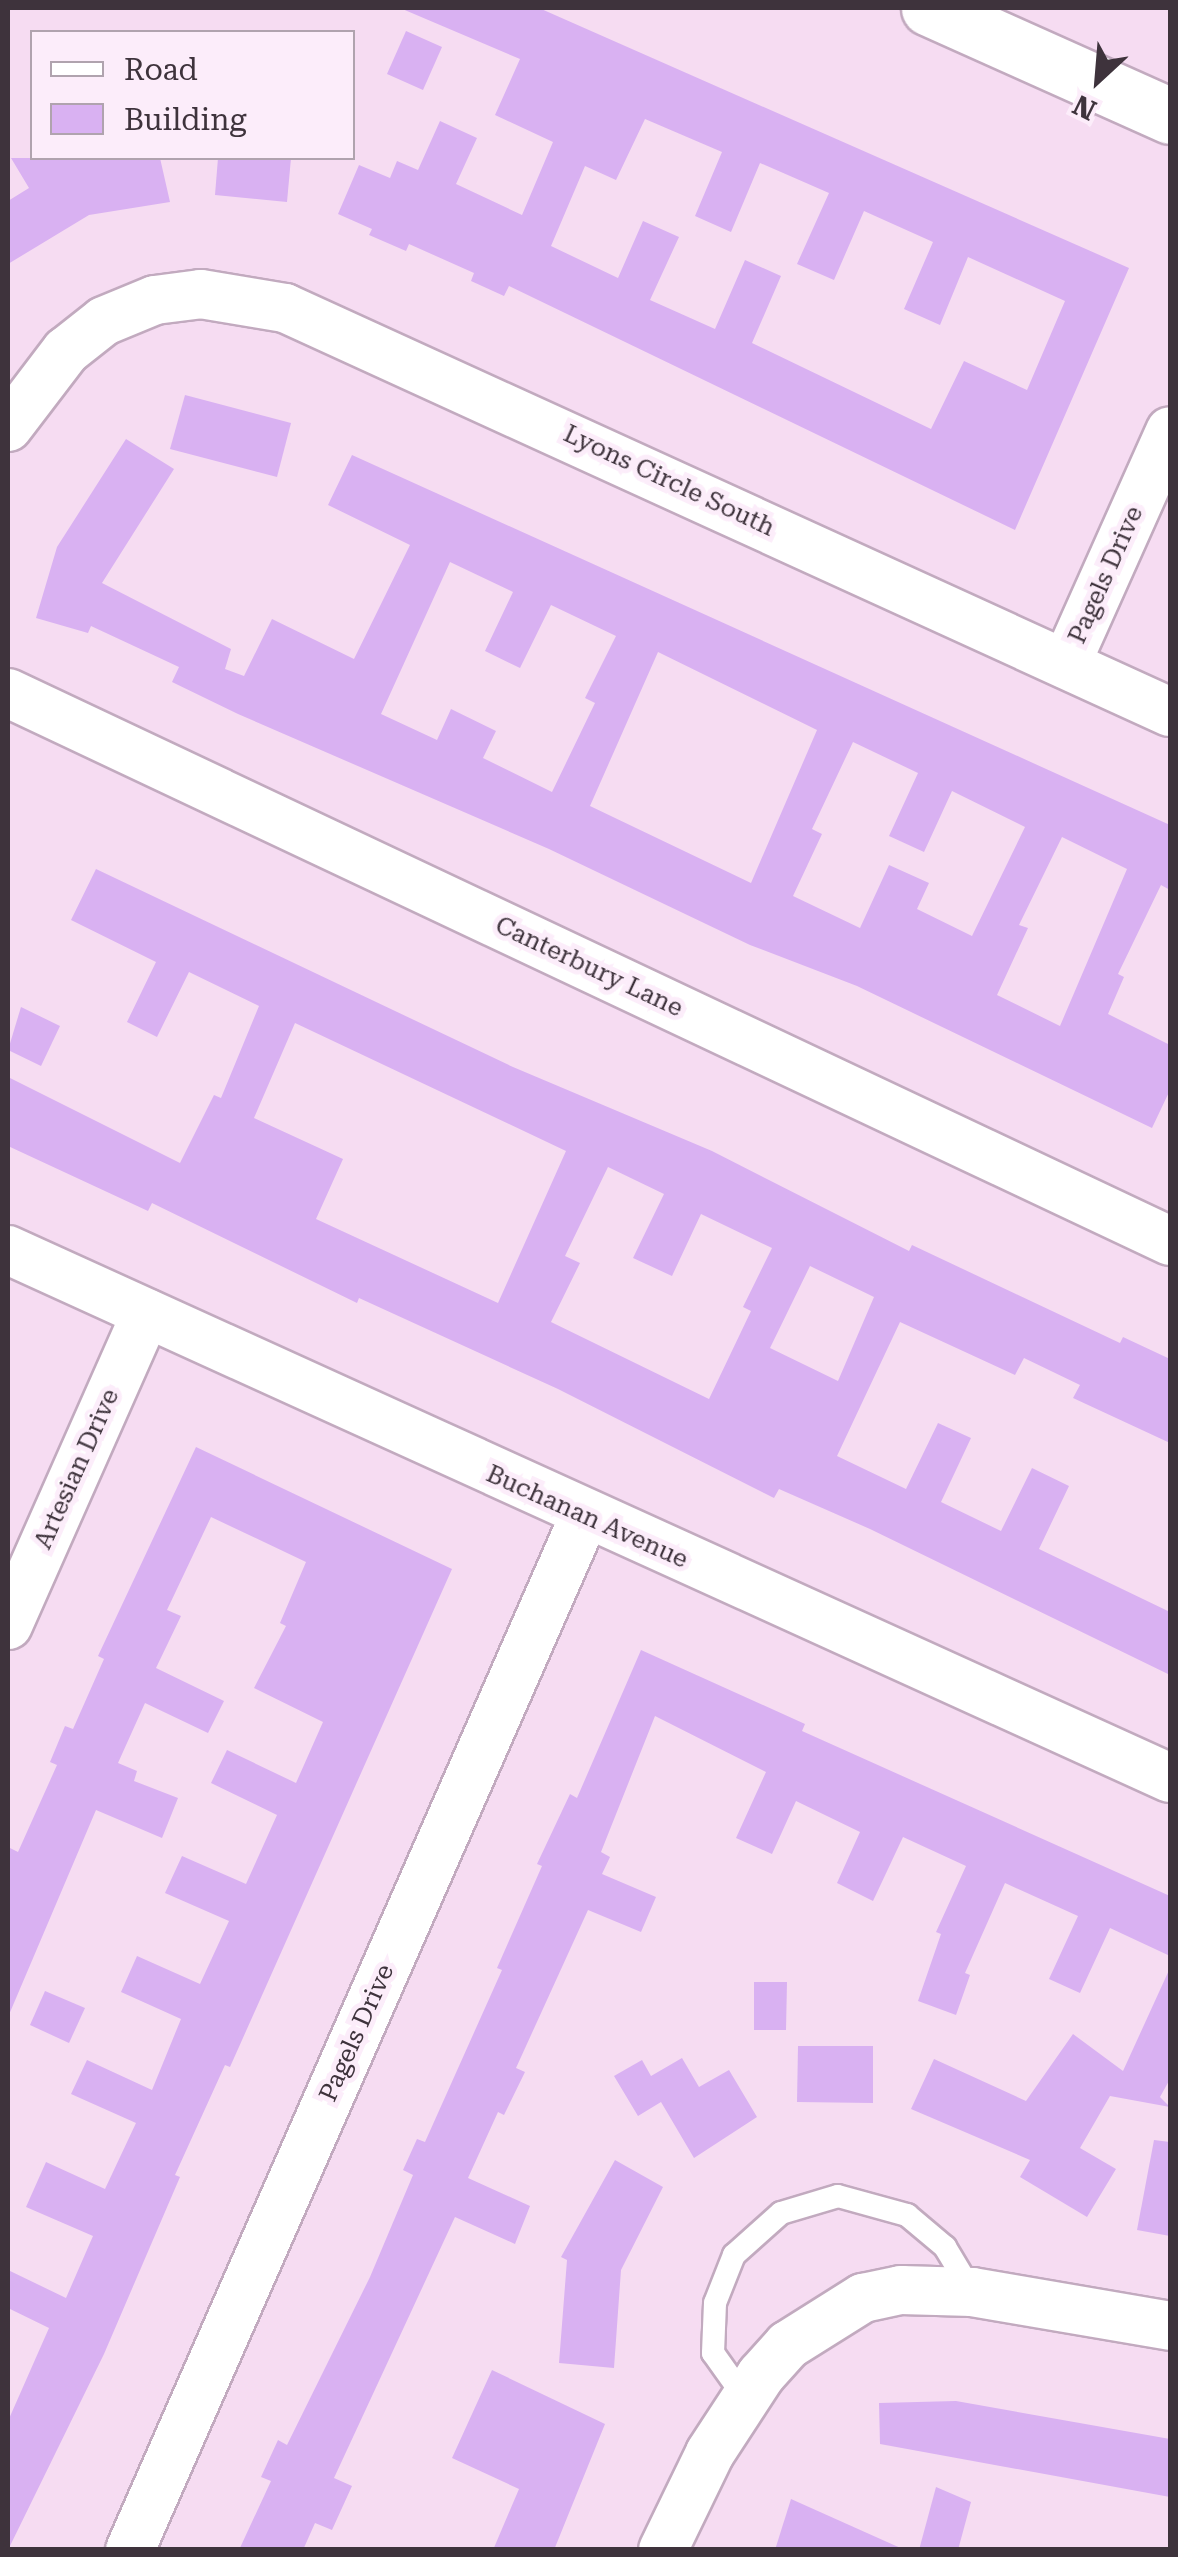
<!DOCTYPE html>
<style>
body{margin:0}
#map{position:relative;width:1178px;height:2557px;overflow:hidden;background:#f6dcf2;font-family:"Roboto Serif",serif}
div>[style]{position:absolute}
.building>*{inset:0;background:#d9b1f2}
.roads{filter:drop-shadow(2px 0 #c2aabf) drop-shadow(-2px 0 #c2aabf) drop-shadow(0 2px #c2aabf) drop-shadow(0 -2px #c2aabf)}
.lane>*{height:22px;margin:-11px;padding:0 11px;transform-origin:11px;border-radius:11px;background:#fff}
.street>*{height:48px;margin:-24px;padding:0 24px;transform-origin:24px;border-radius:24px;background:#fff}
.secondary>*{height:55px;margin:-27.5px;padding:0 27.5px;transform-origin:27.5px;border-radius:27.5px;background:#fff}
span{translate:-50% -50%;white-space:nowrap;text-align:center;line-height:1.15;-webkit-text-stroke:10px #fcedfa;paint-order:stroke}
.street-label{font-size:25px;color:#3e333c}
.frame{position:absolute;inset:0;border:10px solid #3e333c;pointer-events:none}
.legend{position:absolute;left:30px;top:30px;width:325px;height:130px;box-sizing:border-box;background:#fcedfa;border:2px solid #b0a3ae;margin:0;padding:12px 18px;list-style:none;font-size:30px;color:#3e333c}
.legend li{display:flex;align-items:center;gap:20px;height:50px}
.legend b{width:50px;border:2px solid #b0a3ae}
.north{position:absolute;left:1048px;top:30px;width:100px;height:100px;-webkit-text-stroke:8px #fcedfa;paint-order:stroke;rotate:206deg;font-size:28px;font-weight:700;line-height:40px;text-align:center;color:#3e333c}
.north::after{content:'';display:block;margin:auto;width:35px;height:45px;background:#3e333c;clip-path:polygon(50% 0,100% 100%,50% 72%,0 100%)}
</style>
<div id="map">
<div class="building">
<div style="clip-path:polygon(evenodd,400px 8px,539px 8px,1129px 268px,1015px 530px,509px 286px,504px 296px,471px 281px,474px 273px,409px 244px,406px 251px,369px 235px,372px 229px,338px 214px,359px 165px,390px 178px,397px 161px,418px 170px,440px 121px,477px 138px,456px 184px,522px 215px,553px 142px,495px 115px,520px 59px,400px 8px,645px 119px,722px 152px,695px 216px,731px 232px,760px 163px,829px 193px,797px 264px,834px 280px,864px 211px,933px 242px,904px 309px,940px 325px,968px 257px,1065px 301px,1027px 390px,964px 361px,931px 429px,752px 343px,781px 276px,745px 260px,715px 329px,650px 300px,679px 237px,643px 221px,618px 278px,551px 246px,585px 166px,616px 180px,645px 119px)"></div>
<div style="clip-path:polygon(406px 31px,442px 47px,423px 90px,387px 74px)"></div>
<div style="clip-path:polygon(11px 158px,160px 158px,170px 202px,89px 215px,8px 264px,8px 201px,29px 188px)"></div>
<div style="clip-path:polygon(218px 158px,291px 158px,287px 202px,215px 195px)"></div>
<div style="clip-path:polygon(185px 395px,291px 423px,277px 477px,170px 449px)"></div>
<div style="clip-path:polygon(evenodd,126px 439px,174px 469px,102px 583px,231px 649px,225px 669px,244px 676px,272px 619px,354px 659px,410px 545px,328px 505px,352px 455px,1170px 825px,1170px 890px,1161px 885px,1118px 974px,1124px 977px,1108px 1014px,1170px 1045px,1170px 1090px,1152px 1128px,857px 986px,750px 945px,549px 849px,238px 714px,172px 682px,179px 667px,91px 626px,88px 633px,36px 618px,57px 547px,126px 439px,450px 562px,513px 592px,485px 651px,520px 668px,551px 605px,616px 636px,585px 698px,595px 703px,552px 792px,483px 758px,496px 731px,451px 709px,437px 740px,381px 714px,450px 562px,126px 439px,658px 652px,817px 730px,751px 883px,590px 806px,658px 652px,126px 439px,853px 742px,918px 773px,889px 836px,924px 852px,952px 791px,1025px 827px,972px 936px,917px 909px,929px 883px,889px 865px,860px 928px,793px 896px,822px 834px,812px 829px,853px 742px,126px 439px,1062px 837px,1127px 869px,1060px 1026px,997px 995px,1028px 928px,1019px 925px,1062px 837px)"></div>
<div style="clip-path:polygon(evenodd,96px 869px,513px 1067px,712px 1151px,909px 1251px,912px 1245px,1120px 1343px,1123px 1337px,1170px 1359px,1170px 1443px,1073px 1398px,1080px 1385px,1024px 1358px,1015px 1375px,900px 1322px,837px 1456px,906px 1489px,938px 1423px,971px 1438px,941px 1502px,1001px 1531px,1032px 1468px,1069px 1486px,1039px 1549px,1170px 1612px,1170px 1675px,870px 1529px,779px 1489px,774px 1498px,558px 1389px,359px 1298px,357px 1303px,152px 1203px,148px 1211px,8px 1146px,8px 1077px,180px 1163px,214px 1095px,221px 1098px,259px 1006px,189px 972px,157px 1037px,127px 1022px,156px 962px,71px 920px,96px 869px,295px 1023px,566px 1151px,498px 1303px,316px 1219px,343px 1159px,254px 1118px,295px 1023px,96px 869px,608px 1167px,664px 1194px,633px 1258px,672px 1276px,701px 1214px,772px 1248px,743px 1307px,751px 1311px,709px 1399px,551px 1322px,580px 1263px,565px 1256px,608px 1167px,96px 869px,810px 1266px,874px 1297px,838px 1381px,770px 1348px,810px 1266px)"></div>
<div style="clip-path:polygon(21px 1007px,60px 1026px,41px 1066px,8px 1050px)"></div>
<div style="clip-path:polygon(196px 1447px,452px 1569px,230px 2067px,225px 2065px,175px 2175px,180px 2177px,104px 2354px,8px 2550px,8px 2421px,49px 2328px,8px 2308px,8px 2270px,66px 2298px,93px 2236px,26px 2207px,46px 2162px,105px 2189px,136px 2123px,71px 2094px,87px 2060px,152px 2090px,181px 2019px,121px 1992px,137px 1956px,200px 1984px,229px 1921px,165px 1893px,182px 1856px,246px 1884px,277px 1815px,211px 1783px,227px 1750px,296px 1783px,323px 1722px,254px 1688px,286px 1626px,280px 1623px,306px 1562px,211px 1517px,167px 1610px,181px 1616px,156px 1668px,224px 1701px,208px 1733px,145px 1703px,118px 1763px,137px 1771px,134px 1781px,178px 1798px,162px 1838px,96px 1810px,8px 2017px,8px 1847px,18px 1852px,57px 1765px,50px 1762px,65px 1726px,73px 1729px,104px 1659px,98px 1656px)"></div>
<div style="clip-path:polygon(641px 1650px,805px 1724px,802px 1731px,1170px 1896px,1170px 1956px,1110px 1928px,1080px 1993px,1049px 1979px,1078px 1916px,1005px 1883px,965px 1973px,970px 1975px,956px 2015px,918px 2001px,941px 1934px,936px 1932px,966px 1866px,903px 1837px,873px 1901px,837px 1883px,860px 1832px,796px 1801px,772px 1854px,736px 1838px,766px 1772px,655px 1716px,601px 1852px,610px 1857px,602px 1874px,656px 1897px,641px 1932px,588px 1910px,516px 2068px,525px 2072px,504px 2115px,498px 2112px,468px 2178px,530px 2206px,515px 2244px,455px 2217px,334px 2478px,352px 2486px,332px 2530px,315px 2523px,303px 2550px,239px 2550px,271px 2481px,261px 2477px,278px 2440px,287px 2445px,370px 2277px,413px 2175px,403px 2170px,417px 2139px,425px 2142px,502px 1970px,497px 1968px,542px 1866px,537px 1864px,570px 1794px,577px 1798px)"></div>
<div style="clip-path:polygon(1170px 1968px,1170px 2079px,1160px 2097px,1170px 2107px,1110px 2096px,1080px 2148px,1116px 2169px,1087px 2217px,1020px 2177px,1030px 2160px,911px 2109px,934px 2059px,1026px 2101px,1073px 2034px,1123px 2071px)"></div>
<div style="clip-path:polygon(754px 1982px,787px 1982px,786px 2030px,754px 2030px)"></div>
<div style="clip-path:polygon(45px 1991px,85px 2008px,69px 2043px,30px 2025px)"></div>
<div style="clip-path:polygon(798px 2046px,873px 2046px,873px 2103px,797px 2102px)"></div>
<div style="clip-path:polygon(682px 2058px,699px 2087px,729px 2070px,757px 2117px,694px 2158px,661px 2102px,638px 2116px,614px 2076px,642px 2060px,651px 2076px)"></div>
<div style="clip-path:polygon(1154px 2140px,1170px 2142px,1170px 2236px,1137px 2230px)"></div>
<div style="clip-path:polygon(615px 2160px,663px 2187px,621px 2270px,614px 2368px,559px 2363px,567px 2260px,561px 2257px)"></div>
<div style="clip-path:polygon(492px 2370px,605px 2424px,554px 2550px,493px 2550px,519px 2489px,452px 2458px)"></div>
<div style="clip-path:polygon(956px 2401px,1170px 2439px,1170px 2497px,880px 2444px,879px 2403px)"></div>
<div style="clip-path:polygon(936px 2487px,971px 2502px,958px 2550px,919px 2550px)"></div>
<div style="clip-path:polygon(791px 2499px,905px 2550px,775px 2550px)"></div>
</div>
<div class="roads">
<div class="lane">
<div style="left:745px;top:2398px;width:55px;rotate:-125.4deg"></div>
<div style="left:713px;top:2353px;width:50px;rotate:-87.7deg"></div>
<div style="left:715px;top:2303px;width:52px;rotate:-68.4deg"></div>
<div style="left:734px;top:2255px;width:63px;rotate:-41.8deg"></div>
<div style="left:781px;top:2213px;width:59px;rotate:-16.6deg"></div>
<div style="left:838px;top:2196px;width:72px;rotate:15.4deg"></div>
<div style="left:907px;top:2215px;width:50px;rotate:40.1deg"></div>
<div style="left:945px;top:2247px;width:52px;rotate:59deg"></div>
</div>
<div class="street">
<div style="left:8px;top:427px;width:96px;rotate:-52.7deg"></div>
<div style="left:66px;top:351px;width:48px;rotate:-38.3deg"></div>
<div style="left:104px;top:321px;width:55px;rotate:-22.4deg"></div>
<div style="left:155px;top:300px;width:46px;rotate:-7.4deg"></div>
<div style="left:201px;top:294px;width:85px;rotate:9.5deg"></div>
<div style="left:285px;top:308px;width:973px;rotate:24.54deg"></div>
<div style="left:1066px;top:664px;width:255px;rotate:-65.9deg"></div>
<div style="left:8px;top:693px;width:1285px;rotate:25.25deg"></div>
<div style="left:8px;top:1250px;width:1276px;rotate:24.44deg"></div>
<div style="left:8px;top:1625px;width:341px;rotate:-66.1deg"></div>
<div style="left:130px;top:2550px;width:1128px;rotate:-66.27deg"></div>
<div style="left:663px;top:2550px;width:108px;rotate:-64.1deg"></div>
<div style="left:710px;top:2453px;width:93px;rotate:-56.8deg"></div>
<div style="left:761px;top:2375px;width:40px;rotate:-48deg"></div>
<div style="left:788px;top:2345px;width:89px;rotate:-32.1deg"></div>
<div style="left:863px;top:2298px;width:39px;rotate:-12deg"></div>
<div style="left:901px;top:2290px;width:71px;rotate:1.6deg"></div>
<div style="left:972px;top:2292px;width:201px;rotate:9.7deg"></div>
</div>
<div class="secondary">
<div style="left:929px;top:8px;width:264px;rotate:24.1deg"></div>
</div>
</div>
<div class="street-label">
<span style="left:669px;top:481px;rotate:25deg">Lyons Circle South</span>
<span style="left:1106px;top:575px;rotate:-66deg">Pagels Drive</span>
<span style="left:589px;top:967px;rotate:25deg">Canterbury Lane</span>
<span style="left:77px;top:1469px;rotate:-66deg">Artesian Drive</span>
<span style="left:587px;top:1517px;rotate:24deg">Buchanan Avenue</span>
<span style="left:357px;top:2033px;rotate:-66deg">Pagels Drive</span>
</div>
<div class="frame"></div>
<ul class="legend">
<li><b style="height:12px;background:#fff"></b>Road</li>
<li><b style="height:28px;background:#d9b1f2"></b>Building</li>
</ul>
<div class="north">N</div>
</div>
